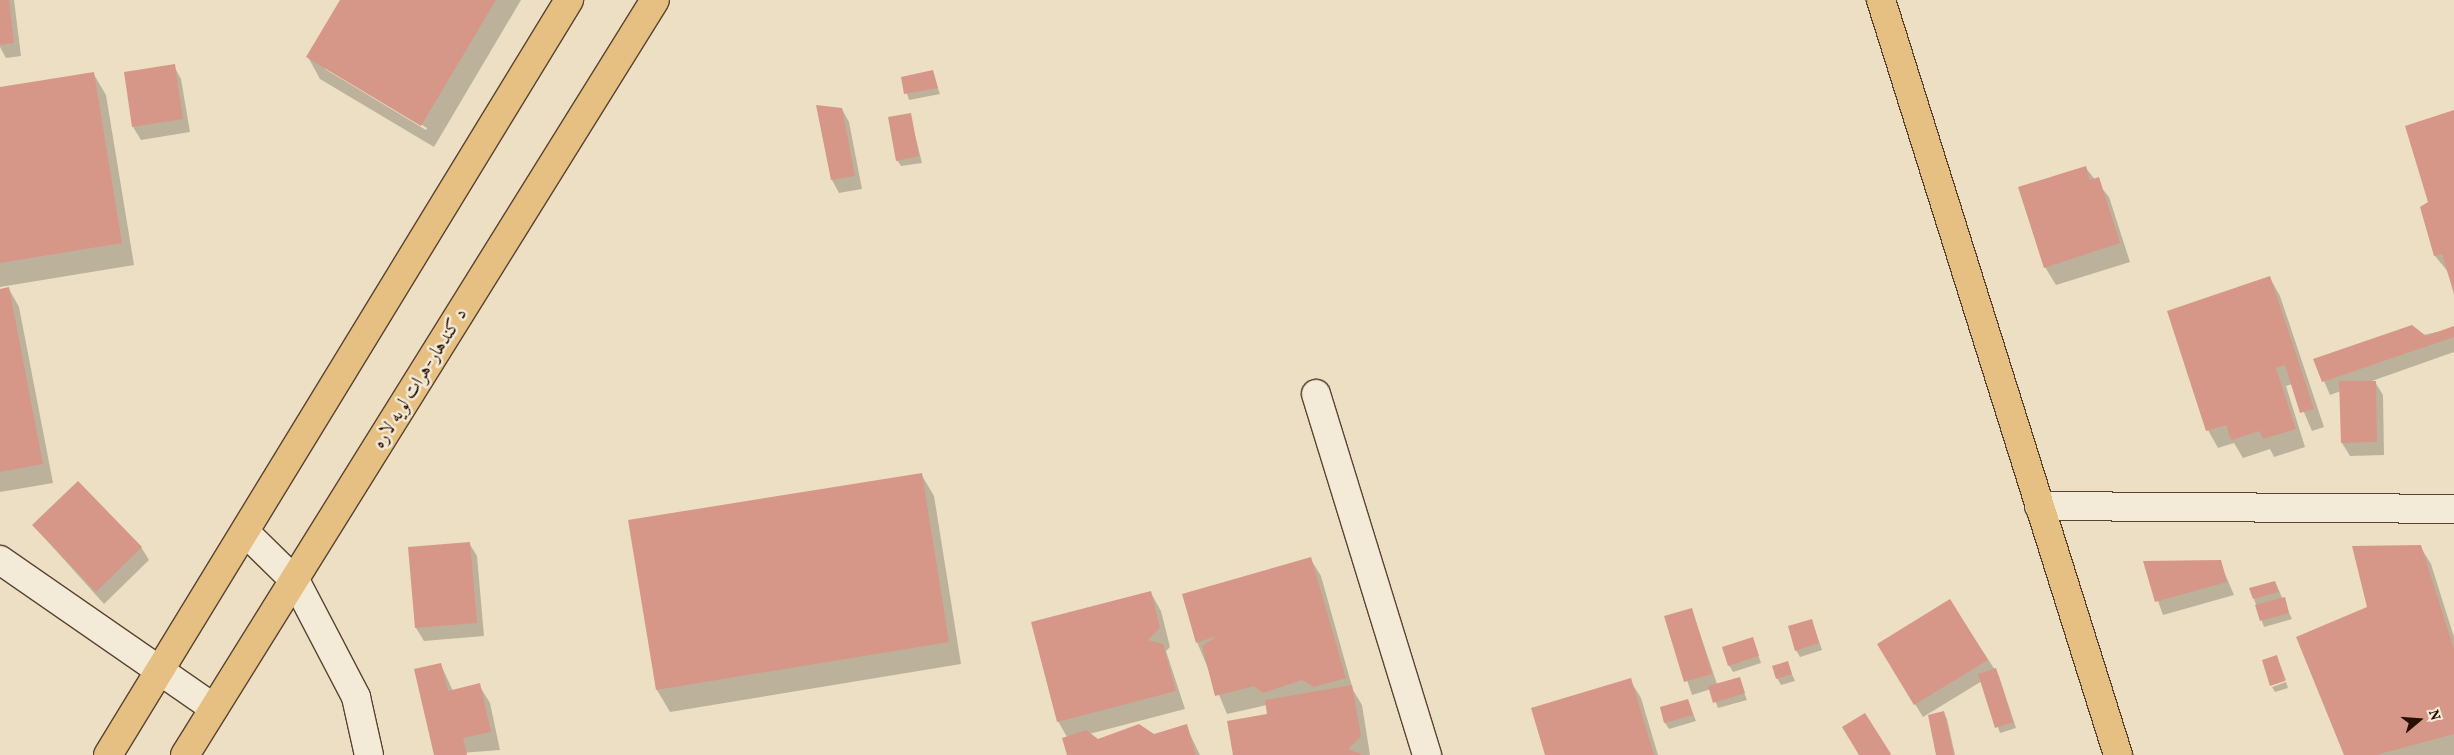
<!DOCTYPE html>
<meta charset="utf-8">
<style>
body{margin:0}
#map{position:relative;width:2454px;height:755px;overflow:hidden;background:#ecdfc3;font-family:Vollkorn,Amiri,serif}
div>[style]{position:absolute}
.shadow>*{inset:0;background:#0003}
.building>*{inset:0;background:#d69788}
.roads{filter:drop-shadow(1px 0 #5a4331) drop-shadow(-1px 0 #5a4331) drop-shadow(0 1px #5a4331) drop-shadow(0 -1px #5a4331)}
.street>*{height:28px;margin:-14px;padding:0 14px;transform-origin:14px;border-radius:14px;background:#f3ead8}
.secondary>*{height:28px;margin:-14px;padding:0 14px;transform-origin:14px;border-radius:14px;background:#f3ead8}
.primary>*{height:28px;margin:-14px;padding:0 14px;transform-origin:14px;border-radius:14px;background:#e6c082}
.highway>*{height:28px;margin:-14px;padding:0 14px;transform-origin:14px;border-radius:14px;background:#e6c082}
span{translate:-50% -50%;white-space:nowrap;text-align:center;line-height:1.15;-webkit-text-stroke:5px #f3ead8;paint-order:stroke}
.street-label{font-size:19px;color:#290f00}
.north{position:absolute;left:2394px;top:695px;width:50px;height:50px;-webkit-text-stroke:4px #f3ead8;paint-order:stroke;rotate:72deg;font-size:14px;font-weight:700;line-height:20px;text-align:center;color:#290f00}
.north::after{content:'';display:block;margin:auto;width:18px;height:22px;background:#290f00;clip-path:polygon(50% 0,100% 100%,50% 72%,0 100%)}
</style>
<div id="map">
<div class="shadow">
<div style="clip-path:polygon(0 0,14px 0,21px 56px,6px 58px,0 47px)"></div>
<div style="clip-path:polygon(evenodd,341px 0,521px 0,434px 147px,320px 79px,308px 57px,341px 0,325px 66px,427px 128px,426px 130px,325px 69px,325px 66px)"></div>
<div style="clip-path:polygon(174px 66px,181px 79px,190px 132px,141px 140px,133px 127px,125px 73px)"></div>
<div style="clip-path:polygon(932px 71px,940px 94px,909px 100px,902px 78px)"></div>
<div style="clip-path:polygon(93px 73px,106px 95px,134px 265px,0 287px,0 88px)"></div>
<div style="clip-path:polygon(818px 106px,842px 109px,849px 122px,862px 189px,839px 193px,832px 180px)"></div>
<div style="clip-path:polygon(2454px 112px,2454px 291px,2449px 273px,2435px 256px,2421px 207px,2429px 202px)"></div>
<div style="clip-path:polygon(910px 115px,922px 163px,901px 166px,897px 160px)"></div>
<div style="clip-path:polygon(2085px 167px,2109px 197px,2130px 262px,2056px 285px,2045px 267px)"></div>
<div style="clip-path:polygon(2270px 278px,2280px 296px,2324px 427px,2312px 431px,2292px 384px,2286px 386px,2305px 447px,2274px 457px,2270px 449px,2243px 458px,2234px 443px,2218px 448px,2208px 430px)"></div>
<div style="clip-path:polygon(9px 289px,19px 307px,53px 483px,0 492px,0 290px)"></div>
<div style="clip-path:polygon(2454px 328px,2454px 352px,2369px 382px,2375px 382px,2383px 395px,2384px 455px,2350px 456px,2342px 443px,2341px 391px,2330px 395px,2315px 360px)"></div>
<div style="clip-path:polygon(921px 474px,934px 496px,961px 664px,670px 712px,657px 690px)"></div>
<div style="clip-path:polygon(33px 525px,141px 547px,149px 560px,104px 604px)"></div>
<div style="clip-path:polygon(469px 543px,477px 556px,484px 636px,424px 641px,416px 628px)"></div>
<div style="clip-path:polygon(2420px 546px,2431px 564px,2454px 637px,2454px 755px,2345px 755px,2369px 608px)"></div>
<div style="clip-path:polygon(1310px 558px,1321px 576px,1353px 690px,1362px 705px,1370px 755px,1234px 755px,1269px 715px,1267px 705px,1227px 714px,1197px 642px)"></div>
<div style="clip-path:polygon(2144px 562px,2220px 562px,2234px 595px,2163px 615px)"></div>
<div style="clip-path:polygon(2275px 582px,2292px 619px,2264px 627px,2254px 599px)"></div>
<div style="clip-path:polygon(1151px 593px,1161px 611px,1170px 647px,1166px 651px,1185px 709px,1089px 734px,1097px 740px,1154px 735px,1186px 726px,1200px 755px,1068px 755px,1067px 737px,1058px 721px)"></div>
<div style="clip-path:polygon(1950px 601px,1999px 676px,2016px 728px,2000px 733px,1982px 681px,1923px 717px,1886px 657px)"></div>
<div style="clip-path:polygon(1692px 610px,1717px 684px,1739px 678px,1747px 700px,1718px 708px,1711px 689px,1692px 695px,1666px 617px)"></div>
<div style="clip-path:polygon(1812px 621px,1822px 650px,1800px 657px,1796px 650px)"></div>
<div style="clip-path:polygon(1753px 639px,1761px 663px,1733px 672px,1729px 665px)"></div>
<div style="clip-path:polygon(2277px 657px,2286px 680px,2271px 685px)"></div>
<div style="clip-path:polygon(1787px 663px,1795px 681px,1781px 685px,1777px 678px)"></div>
<div style="clip-path:polygon(441px 665px,453px 691px,479px 685px,490px 703px,500px 750px,435px 755px)"></div>
<div style="clip-path:polygon(1630px 680px,1641px 698px,1658px 755px,1546px 755px)"></div>
<div style="clip-path:polygon(2286px 682px,2288px 688px,2275px 692px,2272px 687px)"></div>
<div style="clip-path:polygon(1688px 700px,1696px 721px,1669px 729px,1665px 723px)"></div>
<div style="clip-path:polygon(1944px 713px,1947px 719px,1955px 755px,1937px 755px)"></div>
</div>
<div class="building">
<div style="clip-path:polygon(0 0,9px 0,14px 43px,0 45px)"></div>
<div style="clip-path:polygon(340px 0,496px 0,421px 126px,306px 57px)"></div>
<div style="clip-path:polygon(175px 64px,183px 119px,132px 127px,124px 72px)"></div>
<div style="clip-path:polygon(933px 70px,938px 88px,904px 94px,901px 77px)"></div>
<div style="clip-path:polygon(94px 72px,122px 243px,0 263px,0 87px)"></div>
<div style="clip-path:polygon(816px 105px,842px 108px,855px 176px,831px 180px)"></div>
<div style="clip-path:polygon(2454px 110px,2454px 294px,2442px 254px,2434px 256px,2420px 207px,2428px 202px,2405px 126px)"></div>
<div style="clip-path:polygon(911px 113px,919px 156px,896px 161px,888px 117px)"></div>
<div style="clip-path:polygon(2086px 166px,2090px 180px,2099px 177px,2120px 243px,2044px 268px,2018px 187px)"></div>
<div style="clip-path:polygon(2270px 276px,2314px 409px,2300px 413px,2285px 365px,2276px 368px,2296px 429px,2263px 439px,2260px 431px,2231px 440px,2226px 425px,2206px 431px,2167px 311px)"></div>
<div style="clip-path:polygon(9px 287px,43px 464px,0 472px,0 289px)"></div>
<div style="clip-path:polygon(2412px 325px,2426px 336px,2454px 326px,2454px 337px,2322px 382px,2313px 359px)"></div>
<div style="clip-path:polygon(2339px 381px,2376px 381px,2377px 442px,2341px 443px)"></div>
<div style="clip-path:polygon(922px 473px,949px 642px,656px 690px,628px 520px)"></div>
<div style="clip-path:polygon(78px 481px,142px 547px,96px 592px,32px 525px)"></div>
<div style="clip-path:polygon(470px 542px,477px 623px,415px 628px,408px 547px)"></div>
<div style="clip-path:polygon(2421px 545px,2454px 649px,2454px 734px,2376px 755px,2344px 755px,2296px 637px,2367px 607px,2352px 546px)"></div>
<div style="clip-path:polygon(1311px 557px,1346px 678px,1314px 687px,1302px 680px,1263px 693px,1254px 686px,1215px 696px,1202px 646px,1217px 636px,1196px 643px,1182px 594px)"></div>
<div style="clip-path:polygon(2221px 560px,2227px 582px,2155px 602px,2143px 561px)"></div>
<div style="clip-path:polygon(2275px 581px,2279px 592px,2253px 599px,2249px 588px)"></div>
<div style="clip-path:polygon(1151px 591px,1160px 628px,1148px 640px,1163px 644px,1176px 691px,1057px 722px,1031px 622px)"></div>
<div style="clip-path:polygon(2285px 597px,2289px 613px,2260px 621px,2255px 605px)"></div>
<div style="clip-path:polygon(1950px 599px,1988px 660px,1914px 705px,1877px 644px)"></div>
<div style="clip-path:polygon(1692px 608px,1712px 674px,1684px 682px,1664px 616px)"></div>
<div style="clip-path:polygon(1812px 619px,1819px 643px,1795px 651px,1788px 626px)"></div>
<div style="clip-path:polygon(1753px 637px,1759px 656px,1728px 666px,1722px 647px)"></div>
<div style="clip-path:polygon(2277px 655px,2285px 681px,2270px 686px,2262px 660px)"></div>
<div style="clip-path:polygon(1788px 661px,1792px 674px,1776px 679px,1772px 666px)"></div>
<div style="clip-path:polygon(441px 663px,448px 691px,480px 683px,491px 732px,463px 738px,467px 755px,434px 755px,414px 669px)"></div>
<div style="clip-path:polygon(1996px 668px,2013px 722px,1995px 728px,1978px 674px)"></div>
<div style="clip-path:polygon(1740px 677px,1745px 693px,1713px 703px,1708px 686px)"></div>
<div style="clip-path:polygon(1631px 678px,1654px 755px,1545px 755px,1531px 708px)"></div>
<div style="clip-path:polygon(1352px 685px,1361px 736px,1348px 749px,1363px 755px,1233px 755px,1227px 721px,1267px 714px,1265px 700px)"></div>
<div style="clip-path:polygon(1688px 699px,1693px 715px,1664px 723px,1660px 707px)"></div>
<div style="clip-path:polygon(1944px 711px,1954px 755px,1936px 755px,1928px 715px)"></div>
<div style="clip-path:polygon(1865px 713px,1891px 754px,1890px 755px,1859px 755px,1842px 727px)"></div>
<div style="clip-path:polygon(1139px 724px,1154px 734px,1187px 724px,1196px 755px,1067px 755px,1062px 738px,1086px 730px,1098px 739px)"></div>
</div>
<div class="roads">
<div class="street">
<div style="left:1316px;top:394px;width:378px;rotate:72.9deg"></div>
<div style="left:2039px;top:506px;width:415px;rotate:0.4deg"></div>
<div style="left:0;top:560px;width:260px;rotate:34.7deg"></div>
</div>
<div class="secondary">
<div style="left:245px;top:532px;width:71px;rotate:44.4deg"></div>
<div style="left:296px;top:582px;width:130px;rotate:62.4deg"></div>
<div style="left:356px;top:697px;width:59px;rotate:77.4deg"></div>
</div>
<div class="primary">
<div style="left:1881px;top:0;width:791px;rotate:72.57deg"></div>
</div>
<div class="highway">
<div style="left:108px;top:755px;width:885px;rotate:-58.59deg"></div>
<div style="left:185px;top:755px;width:889px;rotate:-58.1deg"></div>
</div>
</div>
<div class="street-label">
<span style="left:421px;top:379px;rotate:-58deg">د کندهار-هرات لويه لاره</span>
</div>
<div class="north">N</div>
</div>
